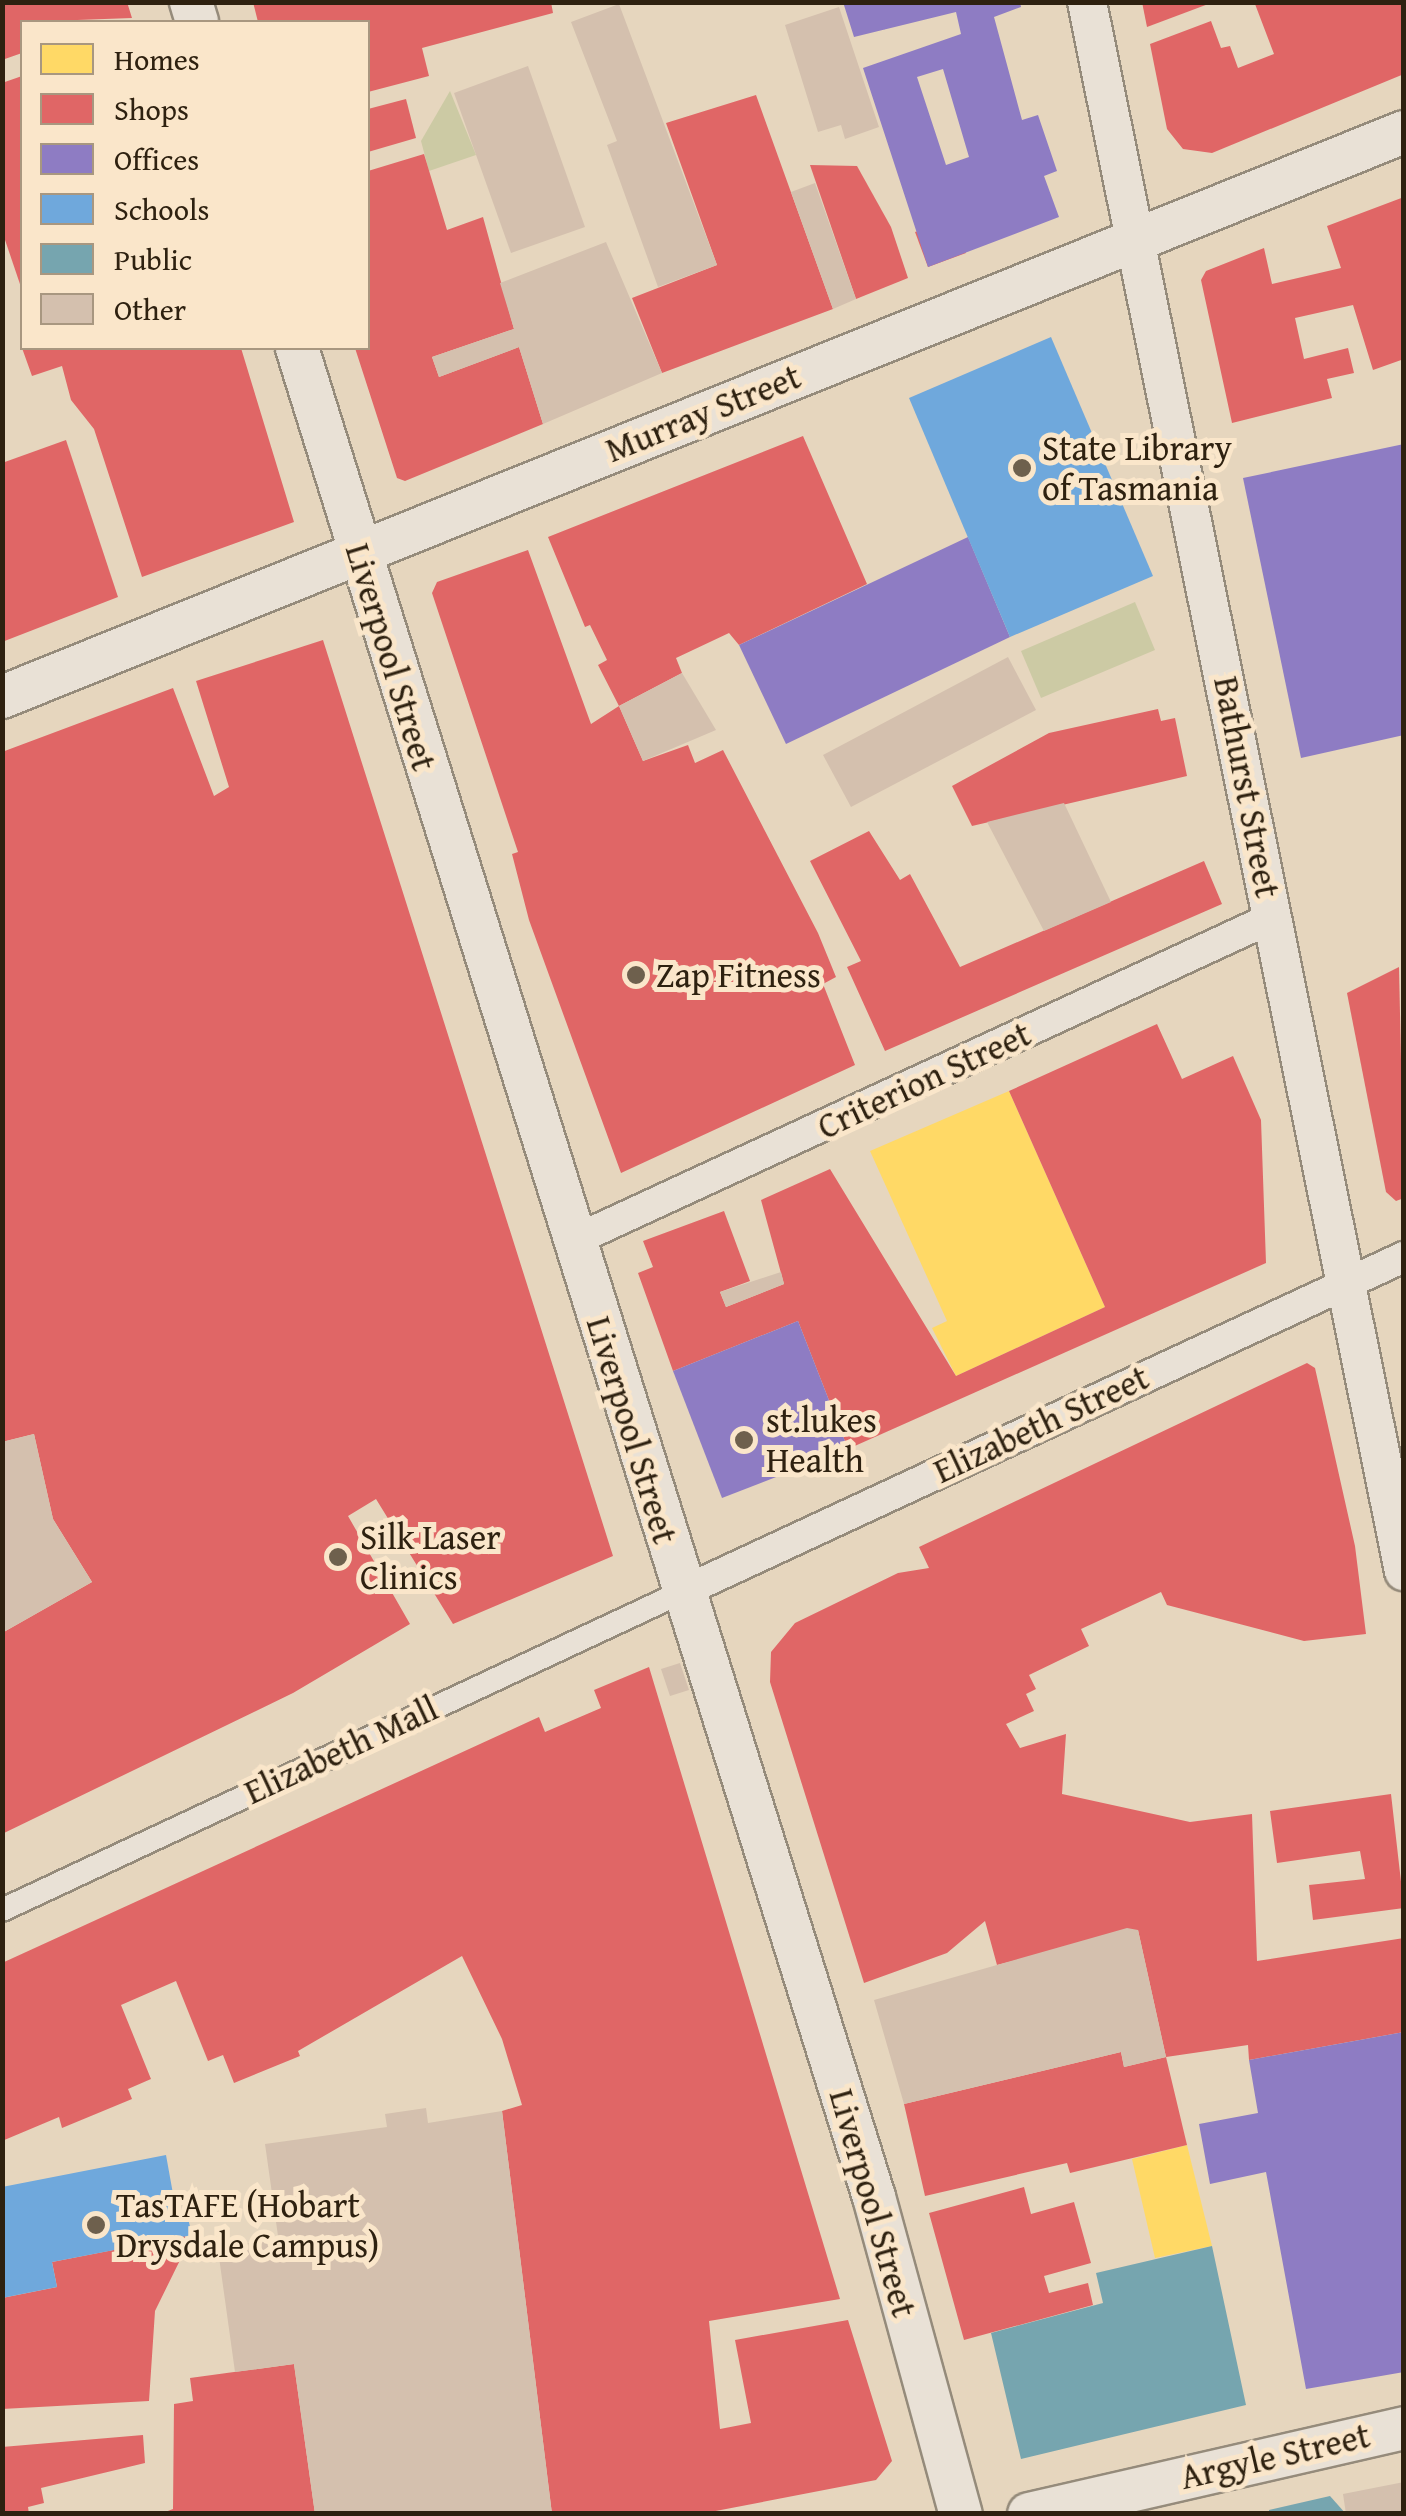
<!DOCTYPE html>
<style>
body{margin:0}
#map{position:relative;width:1406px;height:2516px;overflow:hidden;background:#e6d6be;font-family:"Gentium Book Plus",serif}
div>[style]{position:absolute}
.green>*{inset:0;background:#cccaa4}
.homes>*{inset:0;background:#ffd966}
.shops>*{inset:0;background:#e06666}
.offices>*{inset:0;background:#8e7cc3}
.schools>*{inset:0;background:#6fa8dc}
.public>*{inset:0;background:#76a5af}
.building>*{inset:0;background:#d4c0ae}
.roads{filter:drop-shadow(2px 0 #958b7b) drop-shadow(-2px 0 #958b7b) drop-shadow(0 2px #958b7b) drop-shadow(0 -2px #958b7b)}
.pedestrian>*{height:22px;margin:-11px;padding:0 11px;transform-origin:11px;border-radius:11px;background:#e9e1d6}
.minor>*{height:30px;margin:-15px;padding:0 15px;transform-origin:15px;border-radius:15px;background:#e9e1d6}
.tertiary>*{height:38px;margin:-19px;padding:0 19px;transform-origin:19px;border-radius:19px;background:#e9e1d6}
.secondary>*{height:42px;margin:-21px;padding:0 21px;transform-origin:21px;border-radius:21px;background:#e9e1d6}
.dots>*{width:28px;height:28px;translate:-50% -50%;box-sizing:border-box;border:5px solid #fae6ca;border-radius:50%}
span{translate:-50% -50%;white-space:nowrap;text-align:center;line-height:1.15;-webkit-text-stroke:10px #fae6ca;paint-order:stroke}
.street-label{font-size:35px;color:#2e2110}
.poi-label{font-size:35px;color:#2e2110}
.left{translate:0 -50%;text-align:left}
.frame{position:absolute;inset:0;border:5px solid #2e2110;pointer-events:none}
.legend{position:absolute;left:20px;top:20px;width:350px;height:330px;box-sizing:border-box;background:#fae6ca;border:2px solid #a89780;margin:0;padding:12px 18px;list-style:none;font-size:30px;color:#2e2110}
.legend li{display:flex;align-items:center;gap:20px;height:50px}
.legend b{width:50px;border:2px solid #a89780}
</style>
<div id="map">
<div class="green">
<div style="clip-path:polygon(450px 91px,476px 155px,429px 171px,421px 141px)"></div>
<div style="clip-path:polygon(1135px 602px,1155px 650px,1041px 698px,1021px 651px)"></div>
</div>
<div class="homes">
<div style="clip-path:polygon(1009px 1091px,1105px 1307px,956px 1376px,932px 1328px,947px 1321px,870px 1151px)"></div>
<div style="clip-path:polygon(1187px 2145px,1212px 2246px,1155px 2258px,1132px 2159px)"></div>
</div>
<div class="shops">
<div style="clip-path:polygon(2px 2px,127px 2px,132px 18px,22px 22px,22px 53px,2px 60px)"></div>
<div style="clip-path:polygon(253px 2px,551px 2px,553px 13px,422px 48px,429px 76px,368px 92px,368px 22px,258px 22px)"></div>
<div style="clip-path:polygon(1142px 2px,1211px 2px,1211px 3px,1147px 27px)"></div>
<div style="clip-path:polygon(1404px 2px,1404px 74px,1212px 153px,1183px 149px,1167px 129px,1150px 44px,1211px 21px,1221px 48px,1230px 46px,1238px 68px,1274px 54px,1255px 4px)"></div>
<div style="clip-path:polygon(22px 76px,22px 290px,2px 231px,2px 83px)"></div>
<div style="clip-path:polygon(756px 95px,833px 309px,662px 373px,632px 298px,717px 265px,666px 123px)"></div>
<div style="clip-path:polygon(406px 99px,416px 138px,368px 152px,368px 109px)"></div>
<div style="clip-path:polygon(424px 154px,447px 230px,483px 217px,514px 329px,432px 357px,439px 377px,519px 347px,543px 424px,405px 481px,397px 478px,355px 348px,368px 348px,368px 171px)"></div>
<div style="clip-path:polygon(810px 165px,857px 166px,891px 227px,908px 278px,856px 299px)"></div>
<div style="clip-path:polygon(1404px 197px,1404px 359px,1373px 370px,1353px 305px,1295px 318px,1304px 359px,1348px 348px,1354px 373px,1327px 379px,1332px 398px,1232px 423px,1201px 280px,1206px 271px,1264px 248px,1272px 284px,1341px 268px,1327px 226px)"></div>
<div style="clip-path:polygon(954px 219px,966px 253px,928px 267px,915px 232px)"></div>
<div style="clip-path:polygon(22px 348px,241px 348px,294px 522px,142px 577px,94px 429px,71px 400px,62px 366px,32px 376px)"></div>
<div style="clip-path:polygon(803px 436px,867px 584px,739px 645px,729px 633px,676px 658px,682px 673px,619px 706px,598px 665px,607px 660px,590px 625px,585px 627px,548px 537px)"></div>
<div style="clip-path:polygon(66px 440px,118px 597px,2px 642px,2px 463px)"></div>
<div style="clip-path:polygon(528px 550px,591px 724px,619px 706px,643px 761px,688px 745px,695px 763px,723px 750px,818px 933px,836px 977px,823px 984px,855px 1065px,621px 1173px,529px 920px,512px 854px,518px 852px,432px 593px,437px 582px)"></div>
<div style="clip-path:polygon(323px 640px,613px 1556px,453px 1624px,376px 1499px,348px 1516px,410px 1624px,293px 1693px,2px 1834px,2px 1633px,92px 1582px,53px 1519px,34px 1434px,2px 1442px,2px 752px,173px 688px,214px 796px,229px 787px,196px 681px)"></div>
<div style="clip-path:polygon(1158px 709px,1161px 721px,1175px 718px,1187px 776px,972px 826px,952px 786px,1049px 733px)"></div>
<div style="clip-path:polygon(869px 831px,900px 880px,910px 874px,960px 967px,1204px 861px,1222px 904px,885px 1051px,847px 967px,861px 961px,810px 861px)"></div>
<div style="clip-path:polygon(1399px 967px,1404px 1198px,1396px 1201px,1386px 1192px,1347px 993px)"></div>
<div style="clip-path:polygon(1157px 1024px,1182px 1079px,1233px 1056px,1261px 1120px,1266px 1263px,848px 1449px,798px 1321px,673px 1371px,638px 1273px,653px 1267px,643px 1241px,724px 1211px,750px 1281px,720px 1292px,726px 1307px,784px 1284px,761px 1200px,830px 1169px,956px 1376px,1105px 1307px,1009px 1091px)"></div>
<div style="clip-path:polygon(1307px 1363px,1315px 1368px,1355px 1546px,1366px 1634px,1304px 1641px,1167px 1605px,1161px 1592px,1081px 1629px,1089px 1646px,1029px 1675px,1036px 1689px,1026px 1694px,1034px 1711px,1006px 1724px,1020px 1748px,1066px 1734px,1062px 1794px,1190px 1822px,1252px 1814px,1257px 1961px,1404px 1938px,1404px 2032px,1249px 2060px,1248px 2045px,1166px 2057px,1187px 2145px,1070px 2173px,1067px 2163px,925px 2196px,904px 2104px,1121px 2052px,1124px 2067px,1166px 2057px,1138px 1930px,997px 1965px,985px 1921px,947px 1953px,864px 1983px,770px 1682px,771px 1652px,795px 1623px,898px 1573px,929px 1568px,919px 1547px)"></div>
<div style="clip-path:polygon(649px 1667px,840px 2299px,709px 2321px,720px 2429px,751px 2423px,735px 2340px,848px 2320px,892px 2461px,876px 2480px,700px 2514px,552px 2514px,502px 2111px,522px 2105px,502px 2039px,462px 1956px,298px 2051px,300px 2056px,234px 2083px,223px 2055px,208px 2061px,176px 1981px,121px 2005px,151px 2079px,128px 2089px,132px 2099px,62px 2128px,59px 2117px,2px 2141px,2px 1963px,539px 1717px,545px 1732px,601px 1708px,594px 1690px)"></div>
<div style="clip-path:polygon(1391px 1794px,1404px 1908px,1313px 1920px,1309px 1885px,1365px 1879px,1360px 1851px,1277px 1863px,1270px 1811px)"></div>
<div style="clip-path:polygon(1024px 2187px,1031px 2214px,1074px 2202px,1091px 2263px,1044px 2276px,1049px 2293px,1088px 2283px,1093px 2305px,964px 2340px,929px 2213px)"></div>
<div style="clip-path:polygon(185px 2236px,185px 2250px,155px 2311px,149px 2401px,2px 2409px,2px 2298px,57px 2287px,52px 2262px)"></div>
<div style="clip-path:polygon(294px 2364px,315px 2514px,160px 2514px,173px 2509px,174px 2404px,193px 2401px,190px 2378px)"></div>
<div style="clip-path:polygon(143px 2435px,145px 2463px,41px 2488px,44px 2503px,28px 2507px,29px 2514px,2px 2514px,2px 2447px)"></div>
</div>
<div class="offices">
<div style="clip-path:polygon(evenodd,843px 2px,1020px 2px,1021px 7px,994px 17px,1022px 120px,1038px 115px,1057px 171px,1044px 176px,1059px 217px,928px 267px,863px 68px,961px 34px,956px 12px,854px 37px,843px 2px,943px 69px,969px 157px,946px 165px,917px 77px,943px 69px)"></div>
<div style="clip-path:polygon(1404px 444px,1404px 735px,1301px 758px,1243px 478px)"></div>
<div style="clip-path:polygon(968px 537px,1010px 637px,786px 744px,739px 645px)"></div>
<div style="clip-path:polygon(798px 1321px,848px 1449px,722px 1498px,673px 1371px)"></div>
<div style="clip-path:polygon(1404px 2032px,1404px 2372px,1306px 2389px,1266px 2172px,1210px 2184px,1199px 2124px,1258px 2113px,1249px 2060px)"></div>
</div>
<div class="schools">
<div style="clip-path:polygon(1051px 337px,1153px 576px,1010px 637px,909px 398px)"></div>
<div style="clip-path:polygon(166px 2155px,177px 2216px,187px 2214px,192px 2235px,52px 2262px,57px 2287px,2px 2298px,2px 2187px)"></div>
</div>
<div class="public">
<div style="clip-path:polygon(1212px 2246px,1246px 2405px,1021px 2459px,991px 2333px,1103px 2303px,1096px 2273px)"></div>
<div style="clip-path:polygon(1330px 2496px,1346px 2514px,1269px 2514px,1269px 2510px)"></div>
</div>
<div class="building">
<div style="clip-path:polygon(619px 4px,717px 265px,658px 287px,607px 145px,617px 141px,571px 22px)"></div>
<div style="clip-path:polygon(839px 7px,879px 127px,845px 139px,841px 125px,818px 132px,785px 25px)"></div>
<div style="clip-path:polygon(528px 66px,585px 227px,511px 253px,454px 93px)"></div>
<div style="clip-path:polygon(815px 183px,856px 299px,833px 309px,791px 192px)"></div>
<div style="clip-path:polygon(606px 242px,662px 373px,543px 424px,519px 347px,439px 377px,432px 357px,514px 329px,500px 283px)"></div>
<div style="clip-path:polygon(1008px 657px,1036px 710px,851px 807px,823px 755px)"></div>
<div style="clip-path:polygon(682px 673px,716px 730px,643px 761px,619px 706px)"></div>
<div style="clip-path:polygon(1064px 803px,1111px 902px,1044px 931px,987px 822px)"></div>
<div style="clip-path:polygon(781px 1272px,784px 1284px,726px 1307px,720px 1292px)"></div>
<div style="clip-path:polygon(34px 1434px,53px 1519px,92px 1582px,2px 1633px,2px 1442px)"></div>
<div style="clip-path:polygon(680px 1663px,689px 1690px,670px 1696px,661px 1669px)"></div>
<div style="clip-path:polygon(1127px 1928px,1138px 1930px,1166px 2057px,1124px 2067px,1121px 2052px,904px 2104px,874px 2000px)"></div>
<div style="clip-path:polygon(426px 2108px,428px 2123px,502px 2111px,552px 2514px,315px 2514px,294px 2364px,235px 2372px,218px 2250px,278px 2236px,265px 2144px,387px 2127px,385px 2114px)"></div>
<div style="clip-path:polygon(1404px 2482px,1404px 2514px,1346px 2514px,1343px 2494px)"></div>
</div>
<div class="roads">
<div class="pedestrian">
<div style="left:2px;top:1910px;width:748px;rotate:-25.06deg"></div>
</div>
<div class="minor">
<div style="left:575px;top:1240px;width:768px;rotate:-24.8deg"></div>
<div style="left:680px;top:1593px;width:798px;rotate:-24.9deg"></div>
</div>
<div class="tertiary">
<div style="left:1087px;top:2px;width:1601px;rotate:78.58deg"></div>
</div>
<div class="secondary">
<div style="left:191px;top:2px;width:21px;rotate:73deg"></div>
<div style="left:297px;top:348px;width:1937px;rotate:72.67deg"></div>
<div style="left:874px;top:2197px;width:329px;rotate:74.7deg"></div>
<div style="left:2px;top:697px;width:1512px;rotate:-21.95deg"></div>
<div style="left:1029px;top:2514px;width:385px;rotate:-12.9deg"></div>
</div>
</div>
<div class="dots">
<div style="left:1022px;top:468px;background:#6e604d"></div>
<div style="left:636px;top:975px;background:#6e604d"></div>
<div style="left:744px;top:1440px;background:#6e604d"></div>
<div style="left:338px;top:1557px;background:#6e604d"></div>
<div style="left:96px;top:2225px;background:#6e604d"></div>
</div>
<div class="street-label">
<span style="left:703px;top:413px;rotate:-22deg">Murray Street</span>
<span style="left:391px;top:657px;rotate:73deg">Liverpool Street</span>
<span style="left:1247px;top:787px;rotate:79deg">Bathurst Street</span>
<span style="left:924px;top:1080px;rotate:-25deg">Criterion Street</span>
<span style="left:1041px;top:1424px;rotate:-25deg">Elizabeth Street</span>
<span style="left:632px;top:1430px;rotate:73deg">Liverpool Street</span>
<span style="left:341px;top:1750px;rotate:-25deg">Elizabeth Mall</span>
<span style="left:873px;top:2203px;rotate:74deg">Liverpool Street</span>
<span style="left:1275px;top:2456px;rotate:-13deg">Argyle Street</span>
</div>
<div class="poi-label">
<span class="left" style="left:1042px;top:468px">State Library<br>of Tasmania</span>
<span class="left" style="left:656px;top:975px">Zap Fitness</span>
<span class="left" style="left:766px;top:1440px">st.lukes<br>Health</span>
<span class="left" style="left:360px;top:1557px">Silk Laser<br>Clinics</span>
<span class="left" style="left:116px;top:2225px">TasTAFE (Hobart<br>Drysdale Campus)</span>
</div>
<div class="frame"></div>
<ul class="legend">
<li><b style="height:28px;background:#ffd966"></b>Homes</li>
<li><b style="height:28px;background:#e06666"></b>Shops</li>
<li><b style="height:28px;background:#8e7cc3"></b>Offices</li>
<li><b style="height:28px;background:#6fa8dc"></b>Schools</li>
<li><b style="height:28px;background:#76a5af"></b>Public</li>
<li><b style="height:28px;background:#d4c0ae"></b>Other</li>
</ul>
</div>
